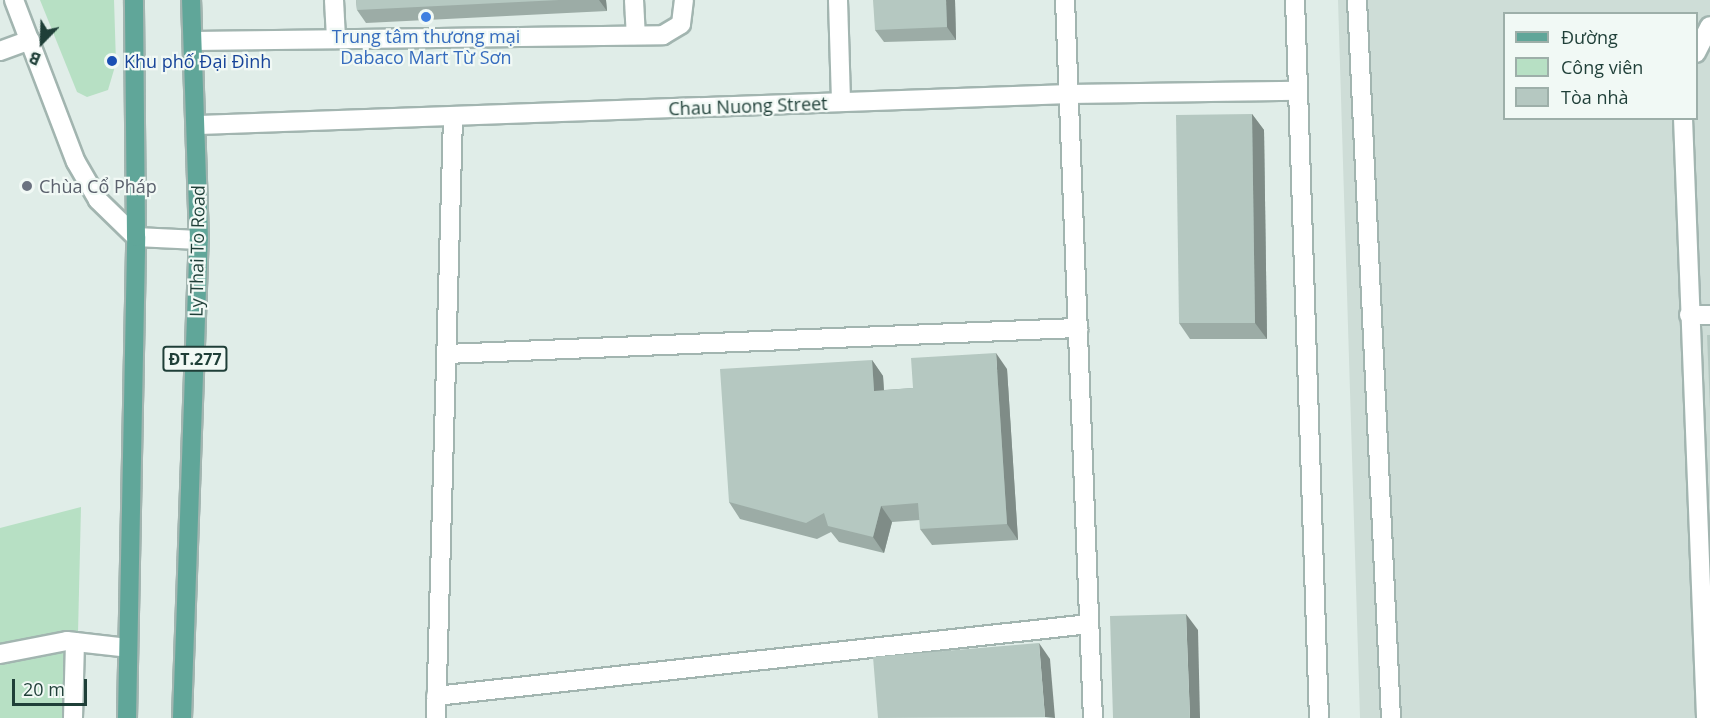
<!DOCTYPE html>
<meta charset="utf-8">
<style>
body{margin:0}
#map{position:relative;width:1710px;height:718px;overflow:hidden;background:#e0ede8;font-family:"Open Sans",sans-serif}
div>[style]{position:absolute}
.built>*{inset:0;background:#ceddd7}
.green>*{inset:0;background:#b7e0c4}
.roads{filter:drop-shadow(2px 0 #a2b5b0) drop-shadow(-2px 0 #a2b5b0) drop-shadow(0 2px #a2b5b0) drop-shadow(0 -2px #a2b5b0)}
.minor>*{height:18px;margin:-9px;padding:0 9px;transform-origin:9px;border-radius:9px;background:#fff}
.major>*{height:18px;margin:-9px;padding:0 9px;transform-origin:9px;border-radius:9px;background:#60a699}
.wall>*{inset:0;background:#9caca6}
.shaded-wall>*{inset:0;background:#7f8c87}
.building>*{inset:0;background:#b5c8c1}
.dots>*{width:16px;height:16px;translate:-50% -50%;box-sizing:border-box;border:3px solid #f1f9f5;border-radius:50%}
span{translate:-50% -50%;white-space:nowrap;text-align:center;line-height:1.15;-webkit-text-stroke:4.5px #f1f9f5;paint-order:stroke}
.shield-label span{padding:2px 4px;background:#f1f9f5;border:2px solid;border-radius:4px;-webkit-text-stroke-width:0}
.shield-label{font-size:16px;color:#1f3f38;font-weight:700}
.shop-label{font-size:18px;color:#366cbe}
.transit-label{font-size:18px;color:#164399}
.left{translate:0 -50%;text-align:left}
.street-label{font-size:18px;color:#1f3f38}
.worship-label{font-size:18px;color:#5b616d}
.legend{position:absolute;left:1503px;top:12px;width:195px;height:108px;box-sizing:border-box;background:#f1f9f5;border:2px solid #9dafa9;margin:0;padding:8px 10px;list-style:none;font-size:18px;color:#1f3f38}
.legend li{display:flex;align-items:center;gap:12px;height:30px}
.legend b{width:30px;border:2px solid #9dafa9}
.north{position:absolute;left:12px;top:12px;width:60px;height:60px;-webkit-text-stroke:4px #f1f9f5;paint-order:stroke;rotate:203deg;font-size:16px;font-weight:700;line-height:24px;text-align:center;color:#1f3f38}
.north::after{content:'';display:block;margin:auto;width:21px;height:27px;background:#1f3f38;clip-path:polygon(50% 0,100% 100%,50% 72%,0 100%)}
.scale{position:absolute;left:12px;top:679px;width:75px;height:27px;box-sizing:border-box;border:3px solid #1f3f38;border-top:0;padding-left:8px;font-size:18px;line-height:21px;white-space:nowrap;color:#1f3f38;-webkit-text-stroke:4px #f1f9f5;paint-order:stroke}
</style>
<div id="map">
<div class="built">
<div style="clip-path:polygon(evenodd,1338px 0,1710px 0,1710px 718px,1360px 718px,1338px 0,1504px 14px,1696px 14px,1696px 118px,1504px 118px,1504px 14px)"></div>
</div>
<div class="green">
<div style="clip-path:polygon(40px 0,114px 0,116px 63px,108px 90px,87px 97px,77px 92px)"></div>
<div style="clip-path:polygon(81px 507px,76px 718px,0 718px,0 528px)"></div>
</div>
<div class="roads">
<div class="minor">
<div style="left:14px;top:0;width:173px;rotate:69.1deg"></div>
<div style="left:76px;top:162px;width:44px;rotate:59.9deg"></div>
<div style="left:98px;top:200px;width:53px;rotate:44.2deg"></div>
<div style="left:136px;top:237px;width:63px;rotate:2.7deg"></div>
<div style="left:334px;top:0;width:39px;rotate:87deg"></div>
<div style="left:634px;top:0;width:35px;rotate:87deg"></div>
<div style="left:838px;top:0;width:102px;rotate:88.3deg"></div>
<div style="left:1065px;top:0;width:719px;rotate:87.77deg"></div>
<div style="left:1295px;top:0;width:718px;rotate:88.09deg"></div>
<div style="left:1357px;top:0;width:719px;rotate:87.29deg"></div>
<div style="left:193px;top:41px;width:470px;rotate:-0.7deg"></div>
<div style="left:663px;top:35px;width:21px;rotate:-31deg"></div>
<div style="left:681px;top:24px;width:24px;rotate:-83deg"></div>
<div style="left:0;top:51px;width:32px;rotate:-20deg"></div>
<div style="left:1696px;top:53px;width:30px;rotate:-63deg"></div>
<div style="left:1683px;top:118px;width:600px;rotate:87.8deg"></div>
<div style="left:199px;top:125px;width:871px;rotate:-2.04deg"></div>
<div style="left:1069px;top:94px;width:229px;rotate:-0.8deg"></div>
<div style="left:1689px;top:315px;width:21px"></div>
<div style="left:446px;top:354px;width:633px;rotate:-2.36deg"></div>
<div style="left:0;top:654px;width:68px;rotate:-11deg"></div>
<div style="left:67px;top:641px;width:61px;rotate:6.5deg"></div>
<div style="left:436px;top:696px;width:657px;rotate:-6.29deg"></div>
<div style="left:73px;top:718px;width:76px;rotate:-88.5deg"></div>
<div style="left:436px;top:718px;width:601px;rotate:-88.38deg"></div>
</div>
<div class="major">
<div style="left:127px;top:718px;width:481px;rotate:-88.9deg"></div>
<div style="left:136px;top:237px;width:237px;rotate:-90.5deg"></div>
<div style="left:182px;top:718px;width:478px;rotate:-88deg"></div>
<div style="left:199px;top:240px;width:240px;rotate:-91.9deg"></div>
</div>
</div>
<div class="wall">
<div style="clip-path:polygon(356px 0,606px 0,607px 11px,366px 23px,357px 10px)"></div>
<div style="clip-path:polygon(955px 0,956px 40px,884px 42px,875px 30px)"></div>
<div style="clip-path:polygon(1252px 114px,1264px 130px,1267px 339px,1190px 339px,1179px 323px)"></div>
<div style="clip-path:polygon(872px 360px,883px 376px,884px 390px,913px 388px,1007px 369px,1018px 540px,932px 545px,920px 529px,920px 520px,892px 522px,884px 553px,839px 542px,831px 532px,817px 539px,740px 519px,729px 502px)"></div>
</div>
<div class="shaded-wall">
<div style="clip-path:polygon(599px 0,606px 0,607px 11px)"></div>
<div style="clip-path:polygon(946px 0,955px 0,956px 40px,947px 27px)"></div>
<div style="clip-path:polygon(1252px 114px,1264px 130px,1267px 339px,1255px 323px)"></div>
<div style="clip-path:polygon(996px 353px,1007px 369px,1018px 540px,1007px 524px)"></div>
<div style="clip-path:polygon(872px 360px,883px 376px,885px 407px,874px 391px)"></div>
<div style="clip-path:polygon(881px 506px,892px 522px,884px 553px,873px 537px)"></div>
<div style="clip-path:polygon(1186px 614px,1198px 630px,1200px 718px,1190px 718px)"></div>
<div style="clip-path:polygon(1039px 643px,1050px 659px,1055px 718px,1045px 717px)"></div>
</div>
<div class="building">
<div style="clip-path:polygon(356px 0,559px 0,357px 10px)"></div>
<div style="clip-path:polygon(873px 0,946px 0,947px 27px,875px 30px)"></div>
<div style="clip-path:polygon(1252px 114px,1255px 323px,1179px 323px,1176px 115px)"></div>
<div style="clip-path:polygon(1707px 335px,1710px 335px,1710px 409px)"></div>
<div style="clip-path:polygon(996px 353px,1007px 524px,920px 529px,918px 503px,881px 506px,873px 537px,828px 526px,824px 513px,806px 523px,729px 502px,720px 369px,872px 360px,874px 391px,913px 388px,911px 358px)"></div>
<div style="clip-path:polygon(1186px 614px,1190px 718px,1113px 718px,1110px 616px)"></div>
<div style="clip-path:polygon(1039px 643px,1045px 717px,878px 718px,873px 657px)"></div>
</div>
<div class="dots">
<div style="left:426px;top:17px;background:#3f7fe0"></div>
<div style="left:112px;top:61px;background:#1a4fb4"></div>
<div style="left:27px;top:186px;background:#6b7280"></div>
</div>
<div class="shield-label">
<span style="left:195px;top:359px">ĐT.277</span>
</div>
<div class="shop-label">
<span style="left:426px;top:47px">Trung tâm thương mại<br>Dabaco Mart Từ Sơn</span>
</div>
<div class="transit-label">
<span class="left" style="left:124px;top:61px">Khu phố Đại Đình</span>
</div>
<div class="street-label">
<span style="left:748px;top:106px;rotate:-2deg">Chau Nuong Street</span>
<span style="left:197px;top:251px;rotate:-89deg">Ly Thai To Road</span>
</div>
<div class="worship-label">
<span class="left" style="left:39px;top:186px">Chùa Cổ Pháp</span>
</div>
<ul class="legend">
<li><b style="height:8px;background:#60a699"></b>Đường</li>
<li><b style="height:16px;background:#b7e0c4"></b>Công viên</li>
<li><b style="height:16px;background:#b5c8c1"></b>Tòa nhà</li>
</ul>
<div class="north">B</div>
<div class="scale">20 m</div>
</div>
